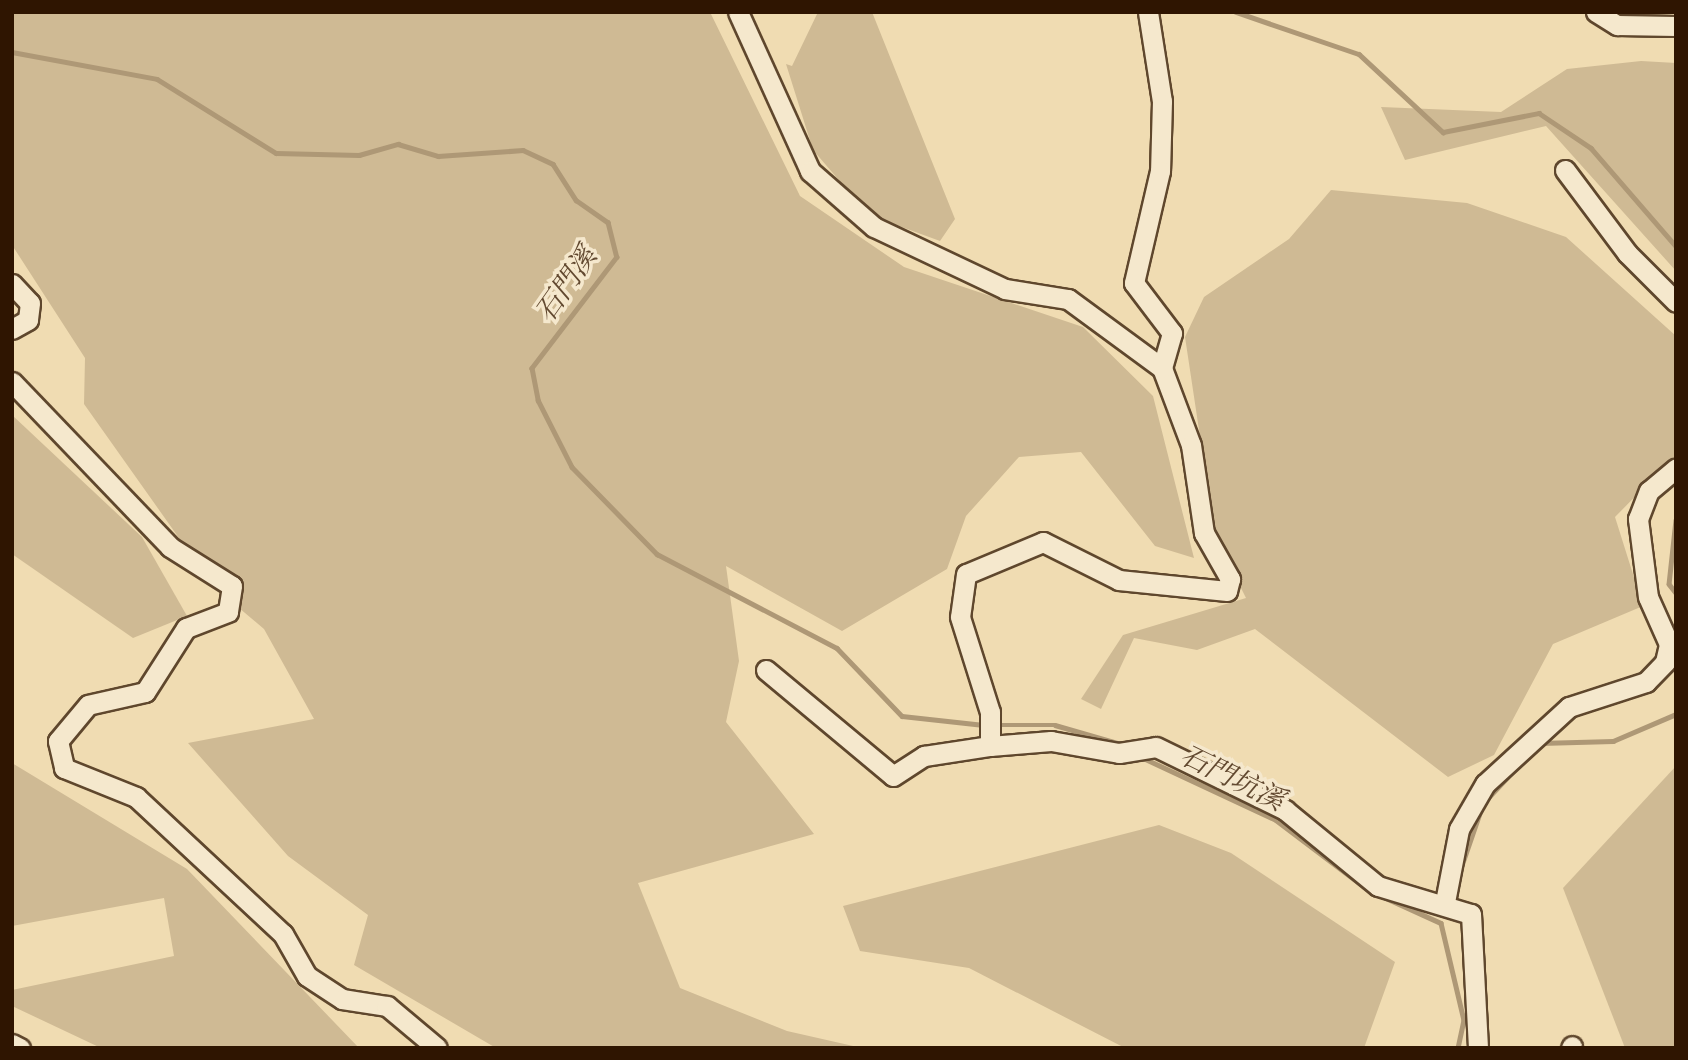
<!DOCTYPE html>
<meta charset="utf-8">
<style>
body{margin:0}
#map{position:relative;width:1688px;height:1060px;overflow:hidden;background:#f0dcb2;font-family:"IM FELL DW Pica","Noto Serif TC",serif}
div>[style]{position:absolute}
.green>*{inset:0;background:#cfba94}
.stream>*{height:4.5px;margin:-2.25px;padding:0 2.25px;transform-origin:2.25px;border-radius:2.25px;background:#ae9876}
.roads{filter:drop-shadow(2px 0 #5f472d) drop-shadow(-2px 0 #5f472d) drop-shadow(0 2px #5f472d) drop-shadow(0 -2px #5f472d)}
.minor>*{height:19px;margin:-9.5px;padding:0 9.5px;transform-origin:9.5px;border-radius:9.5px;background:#f5e8cd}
span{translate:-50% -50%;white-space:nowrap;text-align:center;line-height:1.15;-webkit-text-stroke:7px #f5e8cd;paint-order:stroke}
.water-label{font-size:28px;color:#624930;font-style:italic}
.frame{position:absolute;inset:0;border:14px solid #2f1501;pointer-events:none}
</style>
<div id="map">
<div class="green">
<div style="clip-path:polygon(12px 12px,710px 12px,800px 196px,904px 267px,1083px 327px,1153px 396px,1194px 558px,1155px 546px,1081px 452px,1019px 457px,966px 516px,947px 569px,842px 631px,726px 566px,739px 661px,726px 722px,814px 834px,638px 883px,680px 988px,787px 1031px,862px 1048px,496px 1048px,354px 965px,368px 915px,288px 856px,188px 743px,314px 719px,264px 629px,213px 586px,84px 404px,85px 358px,12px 245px)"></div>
<div style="clip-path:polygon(818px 12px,872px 12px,955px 219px,940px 241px,869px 215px,813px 150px,786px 64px,792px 66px)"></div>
<div style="clip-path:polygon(1641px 61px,1676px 63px,1676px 271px,1546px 126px,1405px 160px,1381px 107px,1501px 112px,1567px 69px)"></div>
<div style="clip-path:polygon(1331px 190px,1467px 203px,1566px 237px,1676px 336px,1676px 455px,1615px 517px,1643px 606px,1553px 644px,1494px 755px,1448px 777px,1255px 629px,1197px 650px,1134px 638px,1101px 709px,1081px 699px,1123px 635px,1246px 598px,1215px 536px,1185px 337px,1204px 297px,1289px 239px)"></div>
<div style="clip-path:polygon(12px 415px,142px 537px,187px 616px,133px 638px,12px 554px)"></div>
<div style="clip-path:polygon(12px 763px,187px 869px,359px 1048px,101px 1048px,12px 1006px,12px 990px,174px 956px,164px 898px,12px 926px)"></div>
<div style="clip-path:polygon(1676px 766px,1676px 1048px,1625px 1048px,1563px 888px)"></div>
<div style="clip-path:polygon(1159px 825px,1231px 853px,1395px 962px,1364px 1048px,1125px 1048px,969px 968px,860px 951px,843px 906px)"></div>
</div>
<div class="stream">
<div style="left:1236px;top:12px;width:130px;rotate:18.9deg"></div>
<div style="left:1359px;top:54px;width:115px;rotate:42.9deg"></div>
<div style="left:1443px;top:132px;width:98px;rotate:-11.2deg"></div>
<div style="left:1539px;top:113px;width:63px;rotate:33.9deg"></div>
<div style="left:1591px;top:148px;width:130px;rotate:49.1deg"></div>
<div style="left:12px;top:52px;width:147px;rotate:10.5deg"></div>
<div style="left:157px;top:79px;width:140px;rotate:31.9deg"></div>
<div style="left:276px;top:153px;width:83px;rotate:1.4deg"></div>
<div style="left:359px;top:155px;width:41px;rotate:-15.8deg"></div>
<div style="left:398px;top:144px;width:42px;rotate:16.7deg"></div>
<div style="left:438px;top:156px;width:85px;rotate:-4deg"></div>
<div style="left:523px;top:150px;width:33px;rotate:25deg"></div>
<div style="left:553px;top:164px;width:43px;rotate:57.4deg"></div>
<div style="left:576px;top:200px;width:39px;rotate:35deg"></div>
<div style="left:608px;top:222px;width:36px;rotate:76deg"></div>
<div style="left:617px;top:257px;width:140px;rotate:127.4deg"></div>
<div style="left:532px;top:368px;width:33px;rotate:79deg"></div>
<div style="left:538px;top:400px;width:75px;rotate:63.1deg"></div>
<div style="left:572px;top:467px;width:122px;rotate:45.7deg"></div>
<div style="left:657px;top:554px;width:203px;rotate:27.6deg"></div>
<div style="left:837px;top:648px;width:94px;rotate:46.3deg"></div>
<div style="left:902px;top:716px;width:82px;rotate:6.3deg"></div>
<div style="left:1676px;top:520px;width:64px;rotate:96.2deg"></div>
<div style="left:1669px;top:584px;width:11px;rotate:52deg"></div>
<div style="left:996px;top:725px;width:59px"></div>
<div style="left:1055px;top:725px;width:76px;rotate:16deg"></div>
<div style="left:1540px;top:743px;width:73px;rotate:-1.6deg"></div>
<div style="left:1613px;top:741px;width:69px;rotate:-23.2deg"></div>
<div style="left:1139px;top:756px;width:151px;rotate:25deg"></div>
<div style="left:1276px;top:820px;width:113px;rotate:37.1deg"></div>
<div style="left:1485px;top:801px;width:44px;rotate:-46.8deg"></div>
<div style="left:1461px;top:867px;width:61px;rotate:-71deg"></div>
<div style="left:1377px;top:894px;width:70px;rotate:24.4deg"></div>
<div style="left:1441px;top:923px;width:100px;rotate:76.7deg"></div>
<div style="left:1464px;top:1020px;width:29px;rotate:102deg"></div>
</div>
<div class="roads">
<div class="minor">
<div style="left:738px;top:12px;width:175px;rotate:65.6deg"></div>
<div style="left:810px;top:171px;width:85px;rotate:41.2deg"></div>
<div style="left:874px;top:227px;width:145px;rotate:25.3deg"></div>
<div style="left:1005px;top:289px;width:64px;rotate:9deg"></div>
<div style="left:1068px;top:299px;width:117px;rotate:36.3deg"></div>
<div style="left:1162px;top:368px;width:82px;rotate:69.4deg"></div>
<div style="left:1191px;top:445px;width:89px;rotate:81.6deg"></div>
<div style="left:1204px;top:533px;width:53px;rotate:60.5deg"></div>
<div style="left:1230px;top:579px;width:12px;rotate:104deg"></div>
<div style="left:1227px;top:591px;width:109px;rotate:-174.2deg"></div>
<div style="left:1119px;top:580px;width:85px;rotate:-153.4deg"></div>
<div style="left:1043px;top:542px;width:83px;rotate:157.4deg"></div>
<div style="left:966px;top:574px;width:43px;rotate:97.9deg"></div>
<div style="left:960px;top:617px;width:100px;rotate:72.5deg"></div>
<div style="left:990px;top:712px;width:34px;rotate:90deg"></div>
<div style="left:1148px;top:12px;width:90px;rotate:81.1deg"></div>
<div style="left:1162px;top:101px;width:70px;rotate:91.6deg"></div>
<div style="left:1160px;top:171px;width:115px;rotate:103.1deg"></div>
<div style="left:1134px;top:283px;width:63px;rotate:52.8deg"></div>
<div style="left:1172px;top:333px;width:36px;rotate:106deg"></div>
<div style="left:1596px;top:12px;width:25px;rotate:32deg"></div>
<div style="left:1617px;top:25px;width:59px;rotate:1deg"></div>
<div style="left:1565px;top:170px;width:104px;rotate:53.2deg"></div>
<div style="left:1627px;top:253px;width:69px;rotate:45deg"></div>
<div style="left:12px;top:284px;width:26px;rotate:47deg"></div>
<div style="left:30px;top:303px;width:17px;rotate:97deg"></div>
<div style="left:28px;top:320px;width:18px;rotate:151deg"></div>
<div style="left:12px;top:382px;width:228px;rotate:46.2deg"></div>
<div style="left:170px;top:547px;width:73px;rotate:32.2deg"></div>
<div style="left:232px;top:586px;width:26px;rotate:99deg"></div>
<div style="left:228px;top:612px;width:45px;rotate:159.1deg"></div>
<div style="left:186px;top:628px;width:76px;rotate:122.6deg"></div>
<div style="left:145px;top:692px;width:58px;rotate:167.2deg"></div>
<div style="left:88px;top:705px;width:47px;rotate:129.8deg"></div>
<div style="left:58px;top:741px;width:28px;rotate:77deg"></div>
<div style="left:64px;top:768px;width:78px;rotate:21.9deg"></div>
<div style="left:136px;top:797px;width:201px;rotate:43deg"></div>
<div style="left:283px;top:934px;width:48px;rotate:60.3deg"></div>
<div style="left:307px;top:976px;width:42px;rotate:33.3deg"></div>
<div style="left:342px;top:999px;width:46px;rotate:8.8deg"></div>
<div style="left:387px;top:1006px;width:65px;rotate:40deg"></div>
<div style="left:766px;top:670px;width:165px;rotate:39.8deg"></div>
<div style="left:893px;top:776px;width:37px;rotate:-33deg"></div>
<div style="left:924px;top:756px;width:67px;rotate:-8.6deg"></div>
<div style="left:990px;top:746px;width:61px;rotate:-4.7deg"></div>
<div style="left:1051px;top:741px;width:69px;rotate:10deg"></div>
<div style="left:1119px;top:753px;width:37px;rotate:-9deg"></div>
<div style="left:1156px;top:747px;width:144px;rotate:26deg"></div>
<div style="left:1285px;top:810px;width:120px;rotate:39.3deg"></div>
<div style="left:1378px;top:886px;width:97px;rotate:16.8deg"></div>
<div style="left:1471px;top:914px;width:134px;rotate:87deg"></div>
<div style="left:1445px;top:902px;width:74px;rotate:-79.1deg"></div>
<div style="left:1459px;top:829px;width:52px;rotate:-60deg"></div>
<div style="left:1485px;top:784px;width:114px;rotate:-42.5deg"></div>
<div style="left:1569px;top:707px;width:81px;rotate:-18deg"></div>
<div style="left:1646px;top:682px;width:28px;rotate:-46deg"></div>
<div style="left:1665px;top:662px;width:18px;rotate:-77deg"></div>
<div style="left:1669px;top:644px;width:51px;rotate:-114.1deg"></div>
<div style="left:1648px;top:597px;width:79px;rotate:-97.3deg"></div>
<div style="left:1638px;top:519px;width:30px;rotate:-69deg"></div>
<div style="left:1649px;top:491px;width:35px;rotate:-40deg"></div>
<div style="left:12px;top:1044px;width:9px;rotate:27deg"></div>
<div style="left:1571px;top:1048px;width:2px;rotate:-63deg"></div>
</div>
</div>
<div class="water-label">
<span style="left:567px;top:285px;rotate:-55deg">石門溪</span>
<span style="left:1232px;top:779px;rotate:26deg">石門坑溪</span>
</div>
<div class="frame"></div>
</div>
